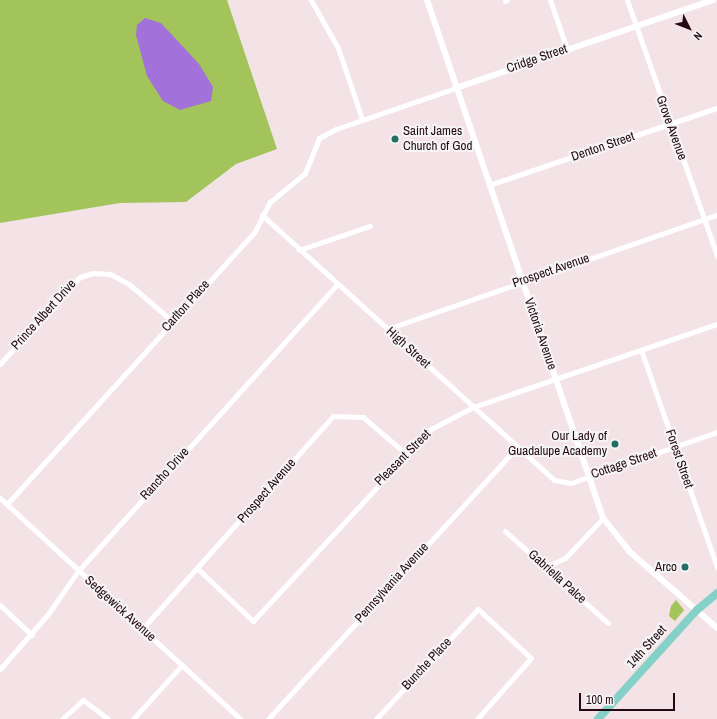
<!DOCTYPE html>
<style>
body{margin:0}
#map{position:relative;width:717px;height:719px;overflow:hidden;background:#f4e3e6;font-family:"Archivo Narrow",sans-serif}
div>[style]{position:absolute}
.green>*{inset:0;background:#a3c35b}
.water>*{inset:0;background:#a271d9}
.minor>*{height:5px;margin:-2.5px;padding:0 2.5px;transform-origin:2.5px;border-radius:2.5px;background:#fff}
.tertiary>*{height:6px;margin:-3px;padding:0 3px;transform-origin:3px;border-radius:3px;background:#fff}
.primary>*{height:8px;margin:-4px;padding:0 4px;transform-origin:4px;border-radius:4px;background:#85d1c8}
.dots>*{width:11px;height:11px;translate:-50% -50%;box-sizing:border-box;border:2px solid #f5f5f5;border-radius:50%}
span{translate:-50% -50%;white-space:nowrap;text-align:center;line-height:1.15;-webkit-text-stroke:4px #f5f5f5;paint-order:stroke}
.street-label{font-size:13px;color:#250912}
.poi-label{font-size:13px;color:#250912}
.left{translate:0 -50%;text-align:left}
.right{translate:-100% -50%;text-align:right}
.north{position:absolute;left:669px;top:8px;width:40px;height:40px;-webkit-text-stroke:3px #f5f5f5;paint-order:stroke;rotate:132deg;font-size:11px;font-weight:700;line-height:16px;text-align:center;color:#250912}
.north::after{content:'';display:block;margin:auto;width:14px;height:18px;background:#250912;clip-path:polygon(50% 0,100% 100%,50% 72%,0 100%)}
.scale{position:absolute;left:579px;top:693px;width:96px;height:18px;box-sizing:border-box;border:2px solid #250912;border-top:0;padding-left:5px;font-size:12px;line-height:14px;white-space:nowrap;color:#250912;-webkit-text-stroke:3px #f5f5f5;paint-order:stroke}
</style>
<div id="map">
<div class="green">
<div style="clip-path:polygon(0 0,227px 0,277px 149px,236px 164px,186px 202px,120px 203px,0 223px)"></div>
<div style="clip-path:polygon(676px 600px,684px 610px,675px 621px,669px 616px,671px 606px)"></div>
</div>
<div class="water">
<div style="clip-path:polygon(145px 18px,161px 23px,199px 64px,213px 87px,211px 101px,180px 110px,163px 101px,147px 76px,136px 35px,137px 25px)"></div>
</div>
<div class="minor">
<div style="left:311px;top:0;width:55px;rotate:60.6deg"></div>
<div style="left:338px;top:48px;width:75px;rotate:71.3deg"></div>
<div style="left:550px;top:0;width:52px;rotate:70.9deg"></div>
<div style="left:627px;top:0;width:271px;rotate:70.6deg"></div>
<div style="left:505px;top:1px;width:2px;rotate:-27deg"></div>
<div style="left:489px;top:185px;width:241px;rotate:-18.7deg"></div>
<div style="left:262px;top:215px;width:394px;rotate:42.2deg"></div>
<div style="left:554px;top:480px;width:17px;rotate:10deg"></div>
<div style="left:571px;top:483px;width:155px;rotate:-19.3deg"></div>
<div style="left:299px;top:250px;width:75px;rotate:-18.7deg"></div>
<div style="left:387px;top:329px;width:349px;rotate:-19.1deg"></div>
<div style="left:641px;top:350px;width:230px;rotate:70.7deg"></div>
<div style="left:0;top:364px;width:96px;rotate:-48.4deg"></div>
<div style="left:64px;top:292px;width:22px;rotate:-43deg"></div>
<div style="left:80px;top:277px;width:14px;rotate:-17deg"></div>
<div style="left:93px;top:273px;width:17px;rotate:3deg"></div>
<div style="left:110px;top:274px;width:21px;rotate:28deg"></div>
<div style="left:129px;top:284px;width:57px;rotate:40.7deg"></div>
<div style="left:0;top:498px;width:326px;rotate:42.6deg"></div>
<div style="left:7px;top:504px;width:369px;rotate:-47.7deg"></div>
<div style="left:255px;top:231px;width:33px;rotate:-63deg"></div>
<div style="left:270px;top:202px;width:45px;rotate:-39.6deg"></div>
<div style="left:305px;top:173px;width:38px;rotate:-68deg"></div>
<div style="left:319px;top:138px;width:19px;rotate:-28deg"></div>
<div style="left:336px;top:129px;width:127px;rotate:-18.9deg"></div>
<div style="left:505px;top:531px;width:138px;rotate:41.8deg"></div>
<div style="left:545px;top:567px;width:22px;rotate:-24deg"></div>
<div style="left:565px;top:558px;width:55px;rotate:-46.5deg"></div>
<div style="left:198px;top:569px;width:76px;rotate:43.4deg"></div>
<div style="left:253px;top:621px;width:262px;rotate:-47.2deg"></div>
<div style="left:431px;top:429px;width:47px;rotate:-27.6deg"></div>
<div style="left:473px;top:407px;width:258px;rotate:-18.8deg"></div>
<div style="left:0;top:605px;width:44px;rotate:43.2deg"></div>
<div style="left:142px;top:629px;width:286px;rotate:-48.1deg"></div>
<div style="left:333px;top:416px;width:30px;rotate:2deg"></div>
<div style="left:363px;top:417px;width:55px;rotate:40.6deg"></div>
<div style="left:0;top:669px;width:73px;rotate:-48.9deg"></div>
<div style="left:48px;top:614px;width:52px;rotate:-55.1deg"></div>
<div style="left:78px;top:571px;width:387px;rotate:-47.9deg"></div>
<div style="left:62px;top:719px;width:28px;rotate:-42deg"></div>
<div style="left:83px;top:700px;width:31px;rotate:37deg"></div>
<div style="left:133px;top:719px;width:73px;rotate:-47.8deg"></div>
<div style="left:268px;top:719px;width:369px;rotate:-47.5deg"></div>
<div style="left:376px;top:719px;width:150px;rotate:-47.2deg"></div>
<div style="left:478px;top:609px;width:72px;rotate:42.8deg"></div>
<div style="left:531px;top:658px;width:81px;rotate:131.5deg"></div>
</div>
<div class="tertiary">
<div style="left:427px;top:0;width:547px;rotate:71.23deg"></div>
<div style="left:603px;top:518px;width:43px;rotate:51.5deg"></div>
<div style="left:630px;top:552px;width:116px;rotate:41.1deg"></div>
<div style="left:456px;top:88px;width:272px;rotate:-18.9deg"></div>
</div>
<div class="primary">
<div style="left:598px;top:719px;width:147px;rotate:-47.8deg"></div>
<div style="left:697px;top:610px;width:26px;rotate:-40deg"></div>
</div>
<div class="dots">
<div style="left:395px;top:139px;background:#246c64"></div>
<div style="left:615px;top:444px;background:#246c64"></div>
<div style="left:685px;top:567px;background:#246c64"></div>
</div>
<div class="street-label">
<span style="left:537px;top:59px;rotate:-19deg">Cridge Street</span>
<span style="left:671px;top:128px;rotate:70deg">Grove Avenue</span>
<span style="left:603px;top:147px;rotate:-19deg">Denton Street</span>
<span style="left:551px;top:271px;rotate:-19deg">Prospect Avenue</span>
<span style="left:186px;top:306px;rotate:-48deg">Carlton Place</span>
<span style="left:44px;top:315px;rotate:-48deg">Prince Albert Drive</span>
<span style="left:540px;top:334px;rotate:71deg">Victoria Avenue</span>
<span style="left:408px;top:348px;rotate:42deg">High Street</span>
<span style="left:403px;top:458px;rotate:-45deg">Pleasant Street</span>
<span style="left:679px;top:459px;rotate:71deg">Forest Street</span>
<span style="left:624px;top:464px;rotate:-19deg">Cottage Street</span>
<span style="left:165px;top:474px;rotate:-48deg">Rancho Drive</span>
<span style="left:267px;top:491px;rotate:-49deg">Prospect Avenue</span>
<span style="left:557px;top:577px;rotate:42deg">Gabriella Palce</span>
<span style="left:392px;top:583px;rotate:-48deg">Pennsylvania Avenue</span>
<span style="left:120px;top:609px;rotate:42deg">Sedgewick Avenue</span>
<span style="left:647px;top:647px;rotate:-48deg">14th Street</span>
<span style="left:427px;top:664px;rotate:-47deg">Bunche Place</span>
</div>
<div class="poi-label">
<span class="left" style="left:403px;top:139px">Saint James<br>Church of God</span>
<span class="right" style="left:607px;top:444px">Our Lady of<br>Guadalupe Academy</span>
<span class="right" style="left:677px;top:567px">Arco</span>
</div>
<div class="north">N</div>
<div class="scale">100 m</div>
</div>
